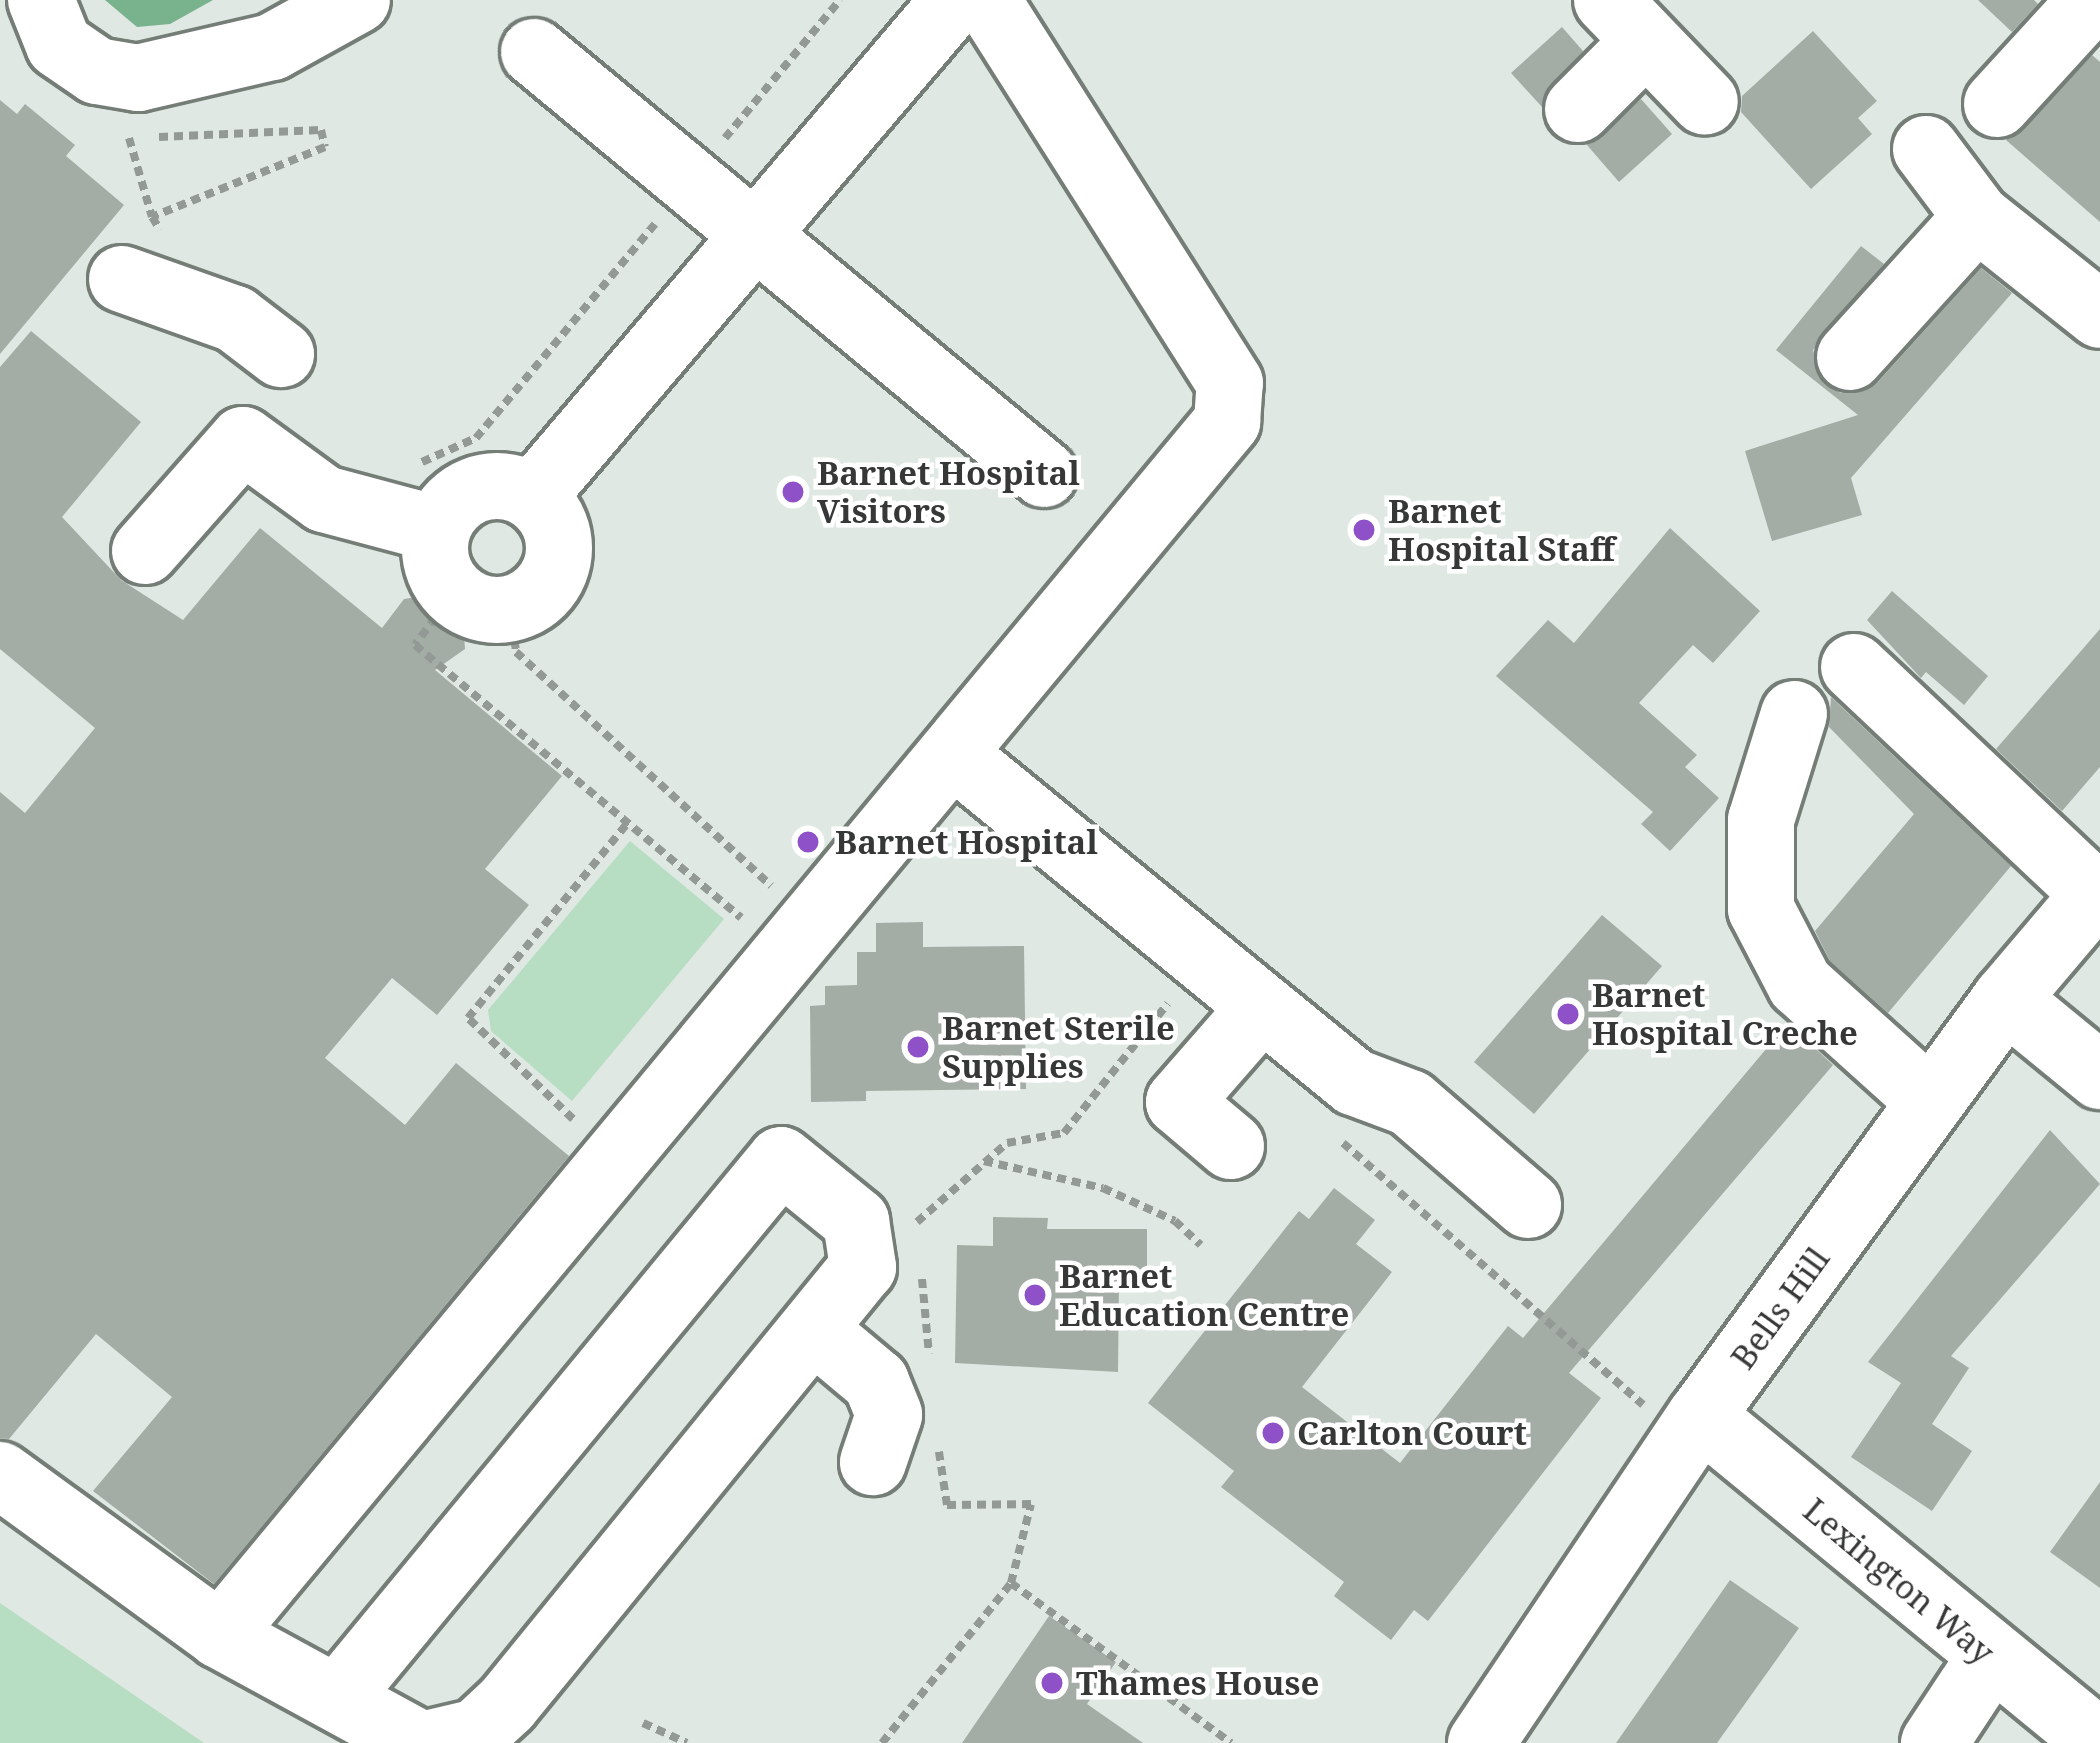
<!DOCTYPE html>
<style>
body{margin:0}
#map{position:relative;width:2100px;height:1743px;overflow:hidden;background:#dfe8e2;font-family:"Noto Serif",serif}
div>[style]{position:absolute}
.green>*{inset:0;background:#b7ddc3}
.forest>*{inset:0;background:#78b38d}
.building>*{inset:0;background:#a4aca6}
.path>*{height:8px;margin-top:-4px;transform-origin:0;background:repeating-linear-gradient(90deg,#939a95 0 9px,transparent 0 15px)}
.roads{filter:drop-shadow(3px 0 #757d77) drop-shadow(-3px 0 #757d77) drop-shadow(0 3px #757d77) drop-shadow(0 -3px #757d77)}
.minor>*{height:66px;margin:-33px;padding:0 33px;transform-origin:33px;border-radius:33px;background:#fff}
.minor>.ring{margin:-33px;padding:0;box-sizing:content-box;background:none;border:66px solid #fff;border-radius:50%}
.dots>*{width:33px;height:33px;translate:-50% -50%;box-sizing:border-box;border:6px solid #fff;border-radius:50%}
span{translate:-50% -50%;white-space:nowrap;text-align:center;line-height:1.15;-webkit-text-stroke:9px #fff;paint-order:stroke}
.poi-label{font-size:33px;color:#353836;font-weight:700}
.left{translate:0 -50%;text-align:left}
.street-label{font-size:33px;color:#353836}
</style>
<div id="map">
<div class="green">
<div style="clip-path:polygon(630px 841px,724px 919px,572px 1101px,491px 1031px,488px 1010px)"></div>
<div style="clip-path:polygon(0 1603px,204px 1743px,0 1743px)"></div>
</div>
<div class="forest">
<div style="clip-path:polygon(105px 0,213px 0,170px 24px,137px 27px)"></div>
</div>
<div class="building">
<div style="clip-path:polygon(1978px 0,2034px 0,2038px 4px,2012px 32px)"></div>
<div style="clip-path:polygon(1562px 27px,1583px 51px,1542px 107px,1511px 73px)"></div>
<div style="clip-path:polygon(1813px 31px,1877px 101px,1858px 118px,1872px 134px,1811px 189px,1741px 112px,1742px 96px)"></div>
<div style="clip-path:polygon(2092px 55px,2100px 62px,2100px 222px,2006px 140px)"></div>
<div style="clip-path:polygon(1641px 99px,1672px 134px,1619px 182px,1587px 145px)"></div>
<div style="clip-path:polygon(0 100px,17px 114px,25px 104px,75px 145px,66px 156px,124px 205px,0 354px)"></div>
<div style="clip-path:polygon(1861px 246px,1884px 264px,1813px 350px,1824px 384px,1841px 393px,1878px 382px,1981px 268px,2012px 293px,1851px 478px,1862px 515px,1772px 541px,1745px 451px,1858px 415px,1776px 350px)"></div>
<div style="clip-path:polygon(31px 331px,141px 422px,62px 517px,121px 580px,183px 620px,260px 528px,382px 628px,404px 599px,430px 595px,463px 620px,465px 649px,435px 670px,562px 776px,485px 869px,529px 905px,437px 1015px,392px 978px,325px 1058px,405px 1125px,456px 1063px,569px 1156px,214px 1584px,93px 1491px,172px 1397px,96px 1334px,9px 1439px,0 1438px,0 792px,25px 813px,95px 728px,0 649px,0 367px)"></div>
<div style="clip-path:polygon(1670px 528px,1760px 611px,1713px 663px,1693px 645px,1639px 703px,1697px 755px,1685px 767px,1719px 798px,1670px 851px,1641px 824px,1653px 812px,1496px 676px,1548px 620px,1574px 643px)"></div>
<div style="clip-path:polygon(1892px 591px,1988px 676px,1964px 705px,1926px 672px,1921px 678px,1867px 620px)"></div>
<div style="clip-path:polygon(2100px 629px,2100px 767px,2062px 811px,1996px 749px)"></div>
<div style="clip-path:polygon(1831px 697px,2011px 866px,1888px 1013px,1830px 961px,1815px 931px,1914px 814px,1829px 727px)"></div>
<div style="clip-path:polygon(1602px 915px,1662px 966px,1534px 1114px,1474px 1062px)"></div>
<div style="clip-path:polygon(923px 922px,923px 947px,1024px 946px,1026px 1089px,866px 1091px,866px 1101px,811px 1102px,810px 1006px,825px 1005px,825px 986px,857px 985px,857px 952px,876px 952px,876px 923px)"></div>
<div style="clip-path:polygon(1788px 1023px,1833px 1065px,1569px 1373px,1601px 1398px,1428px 1621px,1414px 1610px,1391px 1640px,1334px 1596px,1344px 1582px,1221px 1487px,1234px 1471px,1148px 1403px,1299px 1211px,1309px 1219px,1334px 1188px,1375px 1220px,1356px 1244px,1392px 1272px,1302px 1387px,1400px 1463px,1508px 1326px,1523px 1338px)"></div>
<div style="clip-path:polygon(2050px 1130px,2100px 1184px,1951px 1356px,1969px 1368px,1932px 1424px,1972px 1451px,1932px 1511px,1851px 1457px,1901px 1383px,1868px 1362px)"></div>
<div style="clip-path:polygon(993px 1217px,1048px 1218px,1047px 1229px,1147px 1229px,1147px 1281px,1119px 1281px,1118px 1372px,955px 1363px,957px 1245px,993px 1246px)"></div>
<div style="clip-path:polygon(2100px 1482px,2100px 1588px,2050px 1552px)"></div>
<div style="clip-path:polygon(1730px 1580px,1799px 1628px,1717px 1743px,1616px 1743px)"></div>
<div style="clip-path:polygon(1049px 1616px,1116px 1662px,1087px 1704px,1143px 1743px,962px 1743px)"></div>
</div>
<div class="path">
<div style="left:159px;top:137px;width:162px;rotate:-2.5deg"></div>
<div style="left:321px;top:130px;width:17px;rotate:77deg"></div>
<div style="left:325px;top:147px;width:187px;rotate:158deg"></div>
<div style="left:152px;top:217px;width:15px;rotate:58deg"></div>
<div style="left:129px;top:138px;width:82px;rotate:73.8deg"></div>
<div style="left:725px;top:138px;width:180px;rotate:-50.2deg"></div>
<div style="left:422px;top:462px;width:59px;rotate:-24deg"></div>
<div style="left:476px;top:438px;width:279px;rotate:-50.1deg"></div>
<div style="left:453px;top:593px;width:64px;rotate:126.2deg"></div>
<div style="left:415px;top:645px;width:425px;rotate:39.9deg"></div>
<div style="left:511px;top:610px;width:42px;rotate:83.2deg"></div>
<div style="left:516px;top:652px;width:346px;rotate:42.5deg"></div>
<div style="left:573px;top:1119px;width:146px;rotate:-136.1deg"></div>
<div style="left:468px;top:1018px;width:249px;rotate:-50.7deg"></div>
<div style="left:1343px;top:1143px;width:398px;rotate:41.1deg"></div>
<div style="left:984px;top:1161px;width:122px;rotate:12.8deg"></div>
<div style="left:1103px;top:1188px;width:79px;rotate:24.6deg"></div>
<div style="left:1175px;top:1221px;width:35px;rotate:43deg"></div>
<div style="left:917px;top:1222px;width:120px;rotate:-41.3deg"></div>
<div style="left:1007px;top:1143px;width:58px;rotate:-10deg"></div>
<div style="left:1064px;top:1133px;width:166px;rotate:-51.3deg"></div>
<div style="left:922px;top:1279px;width:75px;rotate:84.7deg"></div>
<div style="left:1011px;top:1583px;width:272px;rotate:36deg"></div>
<div style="left:643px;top:1723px;width:48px;rotate:24.4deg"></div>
<div style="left:882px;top:1743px;width:206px;rotate:-51.1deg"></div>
<div style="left:1011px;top:1583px;width:81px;rotate:-75.8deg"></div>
<div style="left:1031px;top:1504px;width:84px;rotate:179.3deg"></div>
<div style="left:947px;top:1505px;width:54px;rotate:-98.6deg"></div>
</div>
<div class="roads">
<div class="minor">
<div style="left:41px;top:0;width:48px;rotate:68.2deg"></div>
<div style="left:59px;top:45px;width:46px;rotate:34.4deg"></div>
<div style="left:97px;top:71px;width:42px;rotate:9.7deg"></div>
<div style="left:138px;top:78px;width:138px;rotate:-13deg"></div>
<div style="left:272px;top:47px;width:97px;rotate:-28.9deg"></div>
<div style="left:1607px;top:0;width:141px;rotate:46.1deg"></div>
<div style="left:534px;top:52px;width:662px;rotate:39.61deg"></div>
<div style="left:1997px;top:104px;width:141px;rotate:-47.6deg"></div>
<div style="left:1578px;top:109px;width:91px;rotate:-45deg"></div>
<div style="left:1977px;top:217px;width:157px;rotate:38.5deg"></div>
<div style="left:122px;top:279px;width:120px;rotate:19.5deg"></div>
<div style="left:235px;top:319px;width:58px;rotate:37.3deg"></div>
<div style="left:1850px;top:357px;width:189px;rotate:-47.8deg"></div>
<div style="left:1977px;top:217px;width:85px;rotate:-126.9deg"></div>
<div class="ring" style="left:435px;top:486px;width:58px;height:58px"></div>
<div style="left:533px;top:496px;width:651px;rotate:-49.61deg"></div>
<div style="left:145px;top:551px;width:148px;rotate:-48.6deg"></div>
<div style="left:243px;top:440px;width:100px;rotate:36.1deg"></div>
<div style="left:324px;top:499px;width:117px;rotate:14.9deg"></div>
<div style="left:1854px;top:667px;width:331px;rotate:43.3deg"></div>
<div style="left:1794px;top:714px;width:111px;rotate:107.3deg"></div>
<div style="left:1761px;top:820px;width:89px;rotate:90deg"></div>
<div style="left:1761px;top:909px;width:85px;rotate:62.5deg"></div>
<div style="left:1800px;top:984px;width:176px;rotate:42deg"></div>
<div style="left:954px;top:755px;width:517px;rotate:39.27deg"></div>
<div style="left:1354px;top:1082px;width:60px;rotate:20.6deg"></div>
<div style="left:1410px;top:1103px;width:156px;rotate:40.8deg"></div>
<div style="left:2006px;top:999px;width:122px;rotate:39.3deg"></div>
<div style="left:1231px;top:1146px;width:68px;rotate:-139.8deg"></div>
<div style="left:1179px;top:1102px;width:126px;rotate:-48.9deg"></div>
<div style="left:814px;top:1330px;width:81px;rotate:40deg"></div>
<div style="left:876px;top:1382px;width:35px;rotate:68deg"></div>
<div style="left:889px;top:1415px;width:50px;rotate:108.8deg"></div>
<div style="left:1701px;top:1416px;width:516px;rotate:39.34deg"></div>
<div style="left:0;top:1475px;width:272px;rotate:36deg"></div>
<div style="left:220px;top:1635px;width:226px;rotate:28.6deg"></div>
<div style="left:220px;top:1635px;width:1577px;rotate:-50.3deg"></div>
<div style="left:1227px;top:422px;width:39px;rotate:-86deg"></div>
<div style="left:1230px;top:383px;width:454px;rotate:-122.4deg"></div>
<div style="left:340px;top:1695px;width:693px;rotate:-50.5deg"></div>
<div style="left:781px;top:1160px;width:97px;rotate:39.1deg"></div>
<div style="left:856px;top:1221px;width:47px;rotate:81.3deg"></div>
<div style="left:863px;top:1267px;width:564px;rotate:129.17deg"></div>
<div style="left:507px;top:1704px;width:41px;rotate:137deg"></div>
<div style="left:477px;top:1732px;width:47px;rotate:166.6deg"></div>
<div style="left:1481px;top:1743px;width:394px;rotate:-56.1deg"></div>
<div style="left:1701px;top:1416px;width:517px;rotate:-53.82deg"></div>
<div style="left:2006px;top:999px;width:145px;rotate:-49.7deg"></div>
<div style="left:1934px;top:1743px;width:102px;rotate:-56.6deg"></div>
</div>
</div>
<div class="dots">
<div style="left:793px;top:492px;background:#8f51c7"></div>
<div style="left:1364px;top:530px;background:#8f51c7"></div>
<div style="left:808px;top:842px;background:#8f51c7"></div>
<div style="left:1568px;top:1014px;background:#8f51c7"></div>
<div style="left:918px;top:1047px;background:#8f51c7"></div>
<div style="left:1035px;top:1295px;background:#8f51c7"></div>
<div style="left:1273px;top:1433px;background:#8f51c7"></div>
<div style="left:1052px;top:1683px;background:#8f51c7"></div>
</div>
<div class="poi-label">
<span class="left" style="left:817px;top:492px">Barnet Hospital<br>Visitors</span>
<span class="left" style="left:1388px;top:530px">Barnet<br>Hospital Staff</span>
<span class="left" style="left:835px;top:842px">Barnet Hospital</span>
<span class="left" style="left:1592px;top:1014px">Barnet<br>Hospital Creche</span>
<span class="left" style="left:942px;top:1047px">Barnet Sterile<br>Supplies</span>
<span class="left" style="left:1059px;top:1295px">Barnet<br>Education Centre</span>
<span class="left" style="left:1297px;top:1433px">Carlton Court</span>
<span class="left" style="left:1076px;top:1683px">Thames House</span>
</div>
<div class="street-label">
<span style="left:1780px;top:1308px;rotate:-54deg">Bells Hill</span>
<span style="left:1899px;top:1581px;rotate:40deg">Lexington Way</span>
</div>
</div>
